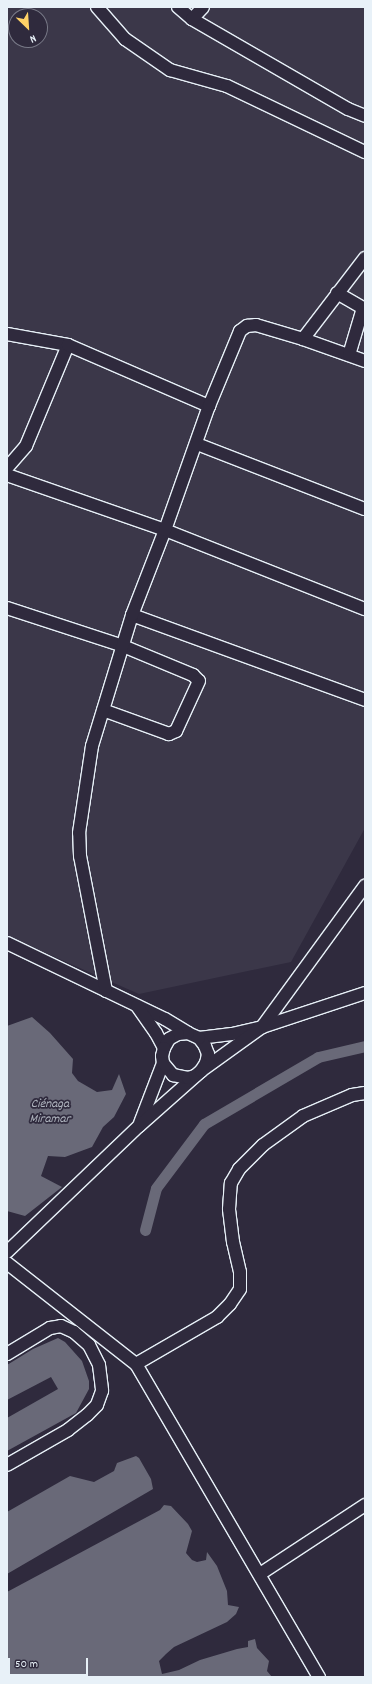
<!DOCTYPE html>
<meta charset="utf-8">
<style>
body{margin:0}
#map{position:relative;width:372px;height:1684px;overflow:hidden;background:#2f2a3d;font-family:Dekko,sans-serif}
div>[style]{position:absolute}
.built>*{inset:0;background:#3b3749}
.water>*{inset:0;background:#696978}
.canal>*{height:11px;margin:-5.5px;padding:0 5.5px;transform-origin:5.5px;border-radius:5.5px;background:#696978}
.roads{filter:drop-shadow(1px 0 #e8f1f8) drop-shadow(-1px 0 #e8f1f8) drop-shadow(0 1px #e8f1f8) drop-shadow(0 -1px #e8f1f8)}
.minor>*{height:12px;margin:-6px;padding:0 6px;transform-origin:6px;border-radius:6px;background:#2f2a3d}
span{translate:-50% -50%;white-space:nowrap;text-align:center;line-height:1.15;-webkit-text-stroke:3.5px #2f2a3d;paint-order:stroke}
.water-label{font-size:13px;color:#afb4be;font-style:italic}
.frame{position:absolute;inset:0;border:8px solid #e8f1f8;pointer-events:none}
.north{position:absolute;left:8px;top:8px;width:40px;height:40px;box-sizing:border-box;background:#2f2a3d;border:1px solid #797a88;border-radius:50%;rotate:155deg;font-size:11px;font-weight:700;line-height:16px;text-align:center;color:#e8f1f8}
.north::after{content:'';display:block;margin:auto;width:14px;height:18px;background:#ffd166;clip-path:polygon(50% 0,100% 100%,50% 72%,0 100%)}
.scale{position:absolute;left:8px;top:1658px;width:80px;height:18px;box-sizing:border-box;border:2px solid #e8f1f8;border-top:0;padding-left:5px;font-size:12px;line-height:14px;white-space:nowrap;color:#e8f1f8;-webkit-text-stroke:3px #2f2a3d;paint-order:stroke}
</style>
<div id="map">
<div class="built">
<div style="clip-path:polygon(evenodd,7px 7px,365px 7px,365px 828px,291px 962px,139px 994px,7px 936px,7px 7px,16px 16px,40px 16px,40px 40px,16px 40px,16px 16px)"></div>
</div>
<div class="water">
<div style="clip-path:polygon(32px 1017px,50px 1033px,73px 1059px,72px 1073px,78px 1081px,97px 1092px,112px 1090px,119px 1074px,126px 1094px,114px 1117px,103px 1127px,92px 1147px,65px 1157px,48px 1156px,41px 1176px,62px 1187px,25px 1216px,7px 1211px,7px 1026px)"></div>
<div style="clip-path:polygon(58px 1338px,65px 1342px,82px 1361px,89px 1381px,89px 1389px,76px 1413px,7px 1451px,7px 1418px,58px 1389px,51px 1377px,7px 1400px,7px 1365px,33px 1349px)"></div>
<div style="clip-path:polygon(136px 1456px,139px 1458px,151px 1479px,153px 1489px,7px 1574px,7px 1512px,70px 1476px,94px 1482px,114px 1471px,117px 1463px)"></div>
<div style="clip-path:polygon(164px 1505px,171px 1506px,188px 1524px,192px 1531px,186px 1553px,192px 1560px,197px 1562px,206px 1560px,207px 1552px,217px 1566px,227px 1591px,228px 1605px,239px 1607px,236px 1614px,227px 1622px,174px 1647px,166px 1654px,159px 1661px,162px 1674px,179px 1670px,200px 1660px,237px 1649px,248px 1647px,248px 1641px,255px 1639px,257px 1648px,269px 1661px,267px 1671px,272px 1677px,7px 1677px,7px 1592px,160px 1510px)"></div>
</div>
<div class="canal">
<div style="left:145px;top:1230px;width:43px;rotate:-75.3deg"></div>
<div style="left:156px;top:1188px;width:80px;rotate:-53.1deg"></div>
<div style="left:204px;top:1124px;width:132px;rotate:-30.4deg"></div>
<div style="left:318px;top:1057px;width:48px;rotate:-13.2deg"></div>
</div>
<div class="roads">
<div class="minor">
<div style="left:97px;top:7px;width:43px;rotate:48.8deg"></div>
<div style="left:125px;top:39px;width:55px;rotate:34.6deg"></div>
<div style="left:170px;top:70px;width:59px;rotate:15.7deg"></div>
<div style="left:227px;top:86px;width:153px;rotate:25.6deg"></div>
<div style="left:178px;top:7px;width:18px;rotate:41deg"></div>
<div style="left:192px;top:19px;width:180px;rotate:30deg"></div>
<div style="left:348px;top:109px;width:18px;rotate:22deg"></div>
<div style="left:192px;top:19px;width:16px;rotate:-47deg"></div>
<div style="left:337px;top:293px;width:32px;rotate:30deg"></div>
<div style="left:7px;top:334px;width:62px;rotate:10.2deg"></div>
<div style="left:68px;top:345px;width:109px;rotate:112.6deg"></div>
<div style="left:26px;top:446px;width:29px;rotate:131deg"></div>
<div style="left:303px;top:339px;width:66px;rotate:19.5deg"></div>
<div style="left:68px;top:345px;width:154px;rotate:23.4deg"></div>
<div style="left:349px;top:355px;width:49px;rotate:-73.4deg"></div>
<div style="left:197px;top:444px;width:180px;rotate:21.2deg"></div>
<div style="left:7px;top:475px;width:167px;rotate:19.2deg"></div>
<div style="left:165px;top:530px;width:215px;rotate:21.6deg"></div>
<div style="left:7px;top:608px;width:122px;rotate:18.1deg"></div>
<div style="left:123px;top:646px;width:76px;rotate:22.5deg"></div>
<div style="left:193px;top:675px;width:8px;rotate:45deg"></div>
<div style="left:199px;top:681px;width:55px;rotate:114.7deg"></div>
<div style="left:176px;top:731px;width:8px;rotate:157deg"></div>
<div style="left:169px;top:734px;width:70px;rotate:-160deg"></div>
<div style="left:132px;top:615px;width:248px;rotate:20deg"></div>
<div style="left:7px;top:943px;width:175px;rotate:25.7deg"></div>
<div style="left:165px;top:1019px;width:27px;rotate:31deg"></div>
<div style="left:106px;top:991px;width:137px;rotate:-100.9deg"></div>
<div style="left:80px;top:856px;width:23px;rotate:-92deg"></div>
<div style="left:79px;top:833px;width:88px;rotate:-81.5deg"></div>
<div style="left:92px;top:746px;width:137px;rotate:-73deg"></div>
<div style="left:132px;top:615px;width:91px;rotate:-68.8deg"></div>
<div style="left:165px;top:530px;width:132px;rotate:-70.5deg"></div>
<div style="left:209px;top:406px;width:81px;rotate:-67.5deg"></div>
<div style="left:240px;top:331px;width:9px;rotate:-36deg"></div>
<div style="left:247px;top:326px;width:9px;rotate:-6deg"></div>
<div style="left:256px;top:325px;width:49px;rotate:16.6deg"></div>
<div style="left:303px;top:339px;width:102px;rotate:-52.6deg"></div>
<div style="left:137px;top:1006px;width:33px;rotate:55deg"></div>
<div style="left:156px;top:1033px;width:17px;rotate:62deg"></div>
<div style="left:199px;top:1038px;width:33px;rotate:-7deg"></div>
<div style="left:232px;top:1034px;width:31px;rotate:-13deg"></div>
<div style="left:262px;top:1027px;width:108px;rotate:-18.3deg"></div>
<div style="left:140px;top:1123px;width:64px;rotate:-69deg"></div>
<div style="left:7px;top:1252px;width:182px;rotate:-43.7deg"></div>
<div style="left:139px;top:1126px;width:83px;rotate:-41.6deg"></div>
<div style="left:201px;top:1071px;width:9px;rotate:-58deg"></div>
<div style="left:206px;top:1063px;width:9px;rotate:-77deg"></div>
<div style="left:208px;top:1054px;width:9px;rotate:-111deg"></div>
<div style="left:205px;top:1046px;width:10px;rotate:-127deg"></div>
<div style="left:199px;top:1038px;width:12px;rotate:-156deg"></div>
<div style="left:188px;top:1033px;width:10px;rotate:174deg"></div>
<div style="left:178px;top:1034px;width:10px;rotate:151deg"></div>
<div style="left:169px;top:1039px;width:10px;rotate:119deg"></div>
<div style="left:164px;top:1048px;width:8px;rotate:104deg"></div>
<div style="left:162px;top:1056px;width:7px;rotate:82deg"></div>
<div style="left:163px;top:1063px;width:16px;rotate:50deg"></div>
<div style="left:173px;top:1075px;width:15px;rotate:11deg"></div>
<div style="left:188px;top:1078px;width:7px;rotate:-16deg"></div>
<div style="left:195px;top:1076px;width:8px;rotate:-40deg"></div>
<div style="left:201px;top:1071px;width:75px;rotate:-35.8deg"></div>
<div style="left:262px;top:1027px;width:175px;rotate:-53.9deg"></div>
<div style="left:7px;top:1263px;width:164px;rotate:38.1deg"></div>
<div style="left:136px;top:1364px;width:94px;rotate:-30.1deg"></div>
<div style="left:217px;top:1317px;width:18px;rotate:-45deg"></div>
<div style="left:230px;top:1304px;width:18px;rotate:-56deg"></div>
<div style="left:240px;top:1289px;width:17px;rotate:-90deg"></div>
<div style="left:240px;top:1272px;width:31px;rotate:-103deg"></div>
<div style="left:233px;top:1242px;width:33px;rotate:-97deg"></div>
<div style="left:229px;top:1209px;width:26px;rotate:-86deg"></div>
<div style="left:231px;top:1183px;width:16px;rotate:-60deg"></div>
<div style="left:239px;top:1169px;width:34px;rotate:-45deg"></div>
<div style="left:263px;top:1145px;width:49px;rotate:-35.9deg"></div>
<div style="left:303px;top:1116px;width:53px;rotate:-23.2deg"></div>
<div style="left:352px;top:1095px;width:13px;rotate:-9deg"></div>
<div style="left:7px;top:1354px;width:50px;rotate:-31.2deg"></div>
<div style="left:50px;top:1328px;width:11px;rotate:-10deg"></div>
<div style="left:61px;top:1326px;width:14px;rotate:25deg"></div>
<div style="left:74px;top:1332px;width:20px;rotate:41deg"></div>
<div style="left:89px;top:1345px;width:22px;rotate:63deg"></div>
<div style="left:99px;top:1365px;width:26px;rotate:83deg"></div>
<div style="left:102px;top:1391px;width:15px;rotate:110deg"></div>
<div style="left:97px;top:1405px;width:14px;rotate:135deg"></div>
<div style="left:87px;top:1415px;width:24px;rotate:142deg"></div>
<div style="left:68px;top:1430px;width:70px;rotate:150.2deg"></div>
<div style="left:136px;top:1364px;width:363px;rotate:59.7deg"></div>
<div style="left:260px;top:1574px;width:126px;rotate:-33.3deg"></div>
</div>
</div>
<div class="water-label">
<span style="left:50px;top:1113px">Ciénaga<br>Miramar</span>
</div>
<div class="frame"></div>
<div class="north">N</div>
<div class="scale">50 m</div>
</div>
